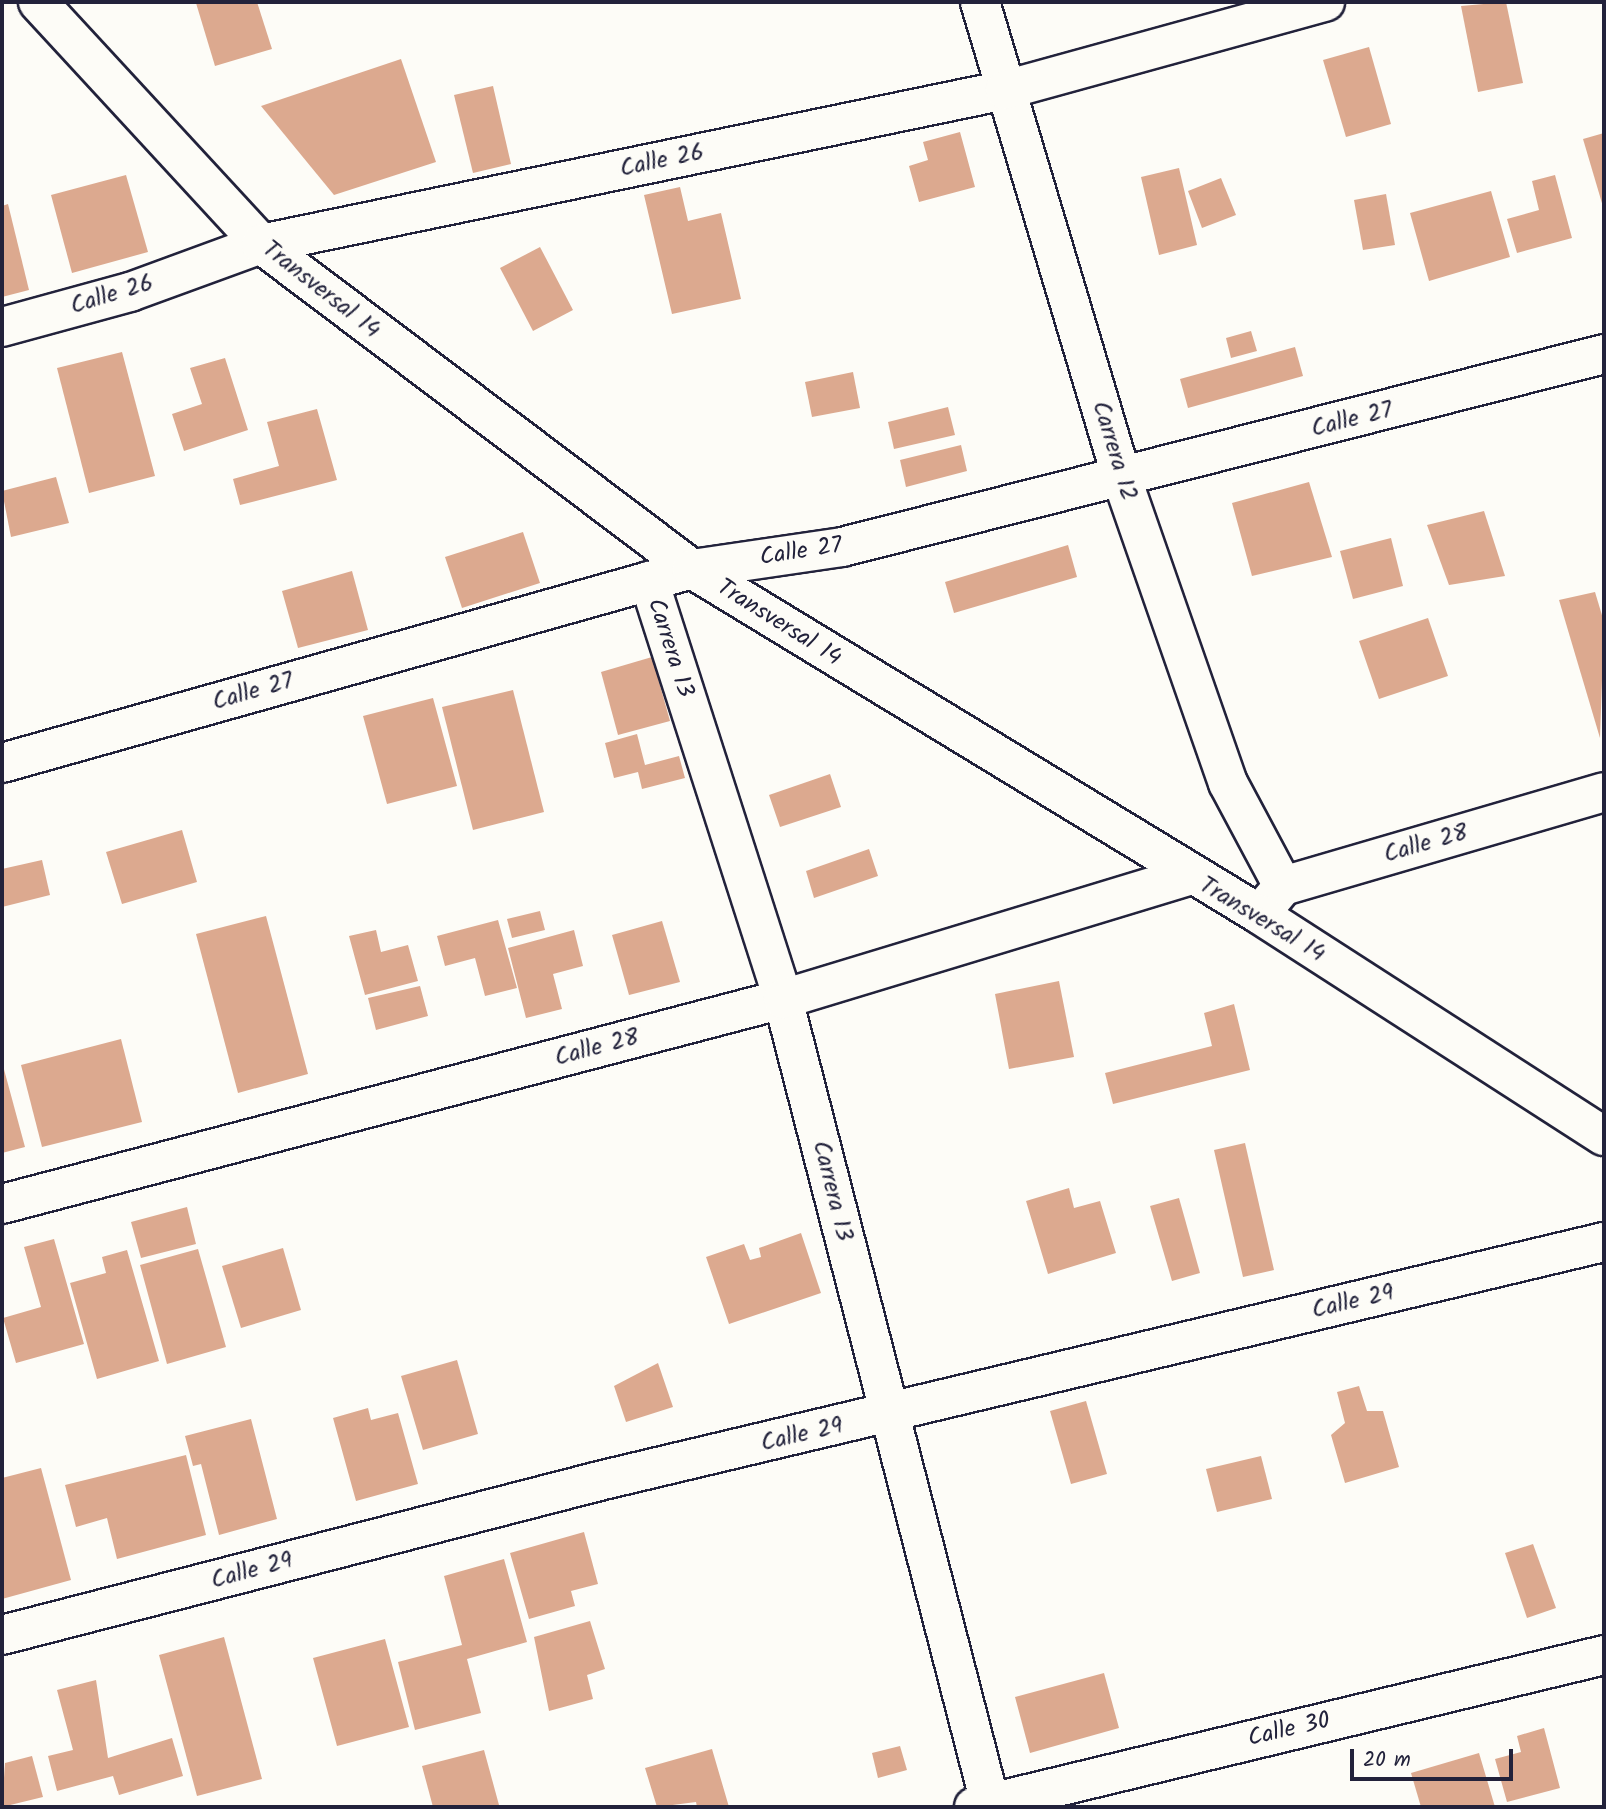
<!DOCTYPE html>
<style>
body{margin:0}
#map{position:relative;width:1606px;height:1809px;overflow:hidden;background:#fdfcf7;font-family:Kalam,sans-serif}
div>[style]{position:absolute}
.building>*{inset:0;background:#dca98f}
.roads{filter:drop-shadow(2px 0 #22223b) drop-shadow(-2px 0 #22223b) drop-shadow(0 2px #22223b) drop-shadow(0 -2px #22223b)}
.minor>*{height:38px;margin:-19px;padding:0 19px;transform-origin:19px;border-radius:19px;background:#fdfcf7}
.tertiary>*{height:38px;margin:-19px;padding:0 19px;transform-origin:19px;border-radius:19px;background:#fdfcf7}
span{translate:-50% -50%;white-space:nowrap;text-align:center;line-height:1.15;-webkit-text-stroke:7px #fdfcf7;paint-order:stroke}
.street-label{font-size:24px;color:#22223b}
.frame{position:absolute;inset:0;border:4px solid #22223b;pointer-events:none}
.scale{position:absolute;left:1350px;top:1749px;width:163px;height:32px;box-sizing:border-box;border:4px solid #22223b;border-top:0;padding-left:9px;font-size:21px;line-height:24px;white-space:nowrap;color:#22223b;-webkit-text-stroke:5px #fdfcf7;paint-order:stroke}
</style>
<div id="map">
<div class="building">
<div style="clip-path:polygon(257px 2px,272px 49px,215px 66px,196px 3px)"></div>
<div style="clip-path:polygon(1506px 2px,1523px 83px,1478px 92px,1461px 6px)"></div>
<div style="clip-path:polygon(1369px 47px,1391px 124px,1346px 137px,1323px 60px)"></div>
<div style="clip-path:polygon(401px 59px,436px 162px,334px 195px,261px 106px)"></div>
<div style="clip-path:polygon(493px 86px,511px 164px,473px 173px,454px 95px)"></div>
<div style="clip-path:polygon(960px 132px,975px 187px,919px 202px,909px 166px,928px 160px,923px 142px)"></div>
<div style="clip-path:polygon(1604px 133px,1604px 210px,1583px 139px)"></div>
<div style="clip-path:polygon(1179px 168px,1197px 245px,1159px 255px,1141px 177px)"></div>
<div style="clip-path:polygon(126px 175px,148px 252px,72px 273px,51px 195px)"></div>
<div style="clip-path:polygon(1555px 175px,1572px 238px,1517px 253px,1507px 219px,1539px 210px,1532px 181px)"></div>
<div style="clip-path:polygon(1221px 178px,1236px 215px,1202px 228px,1188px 191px)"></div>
<div style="clip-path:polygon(680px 187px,688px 221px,721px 213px,741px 299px,672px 314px,644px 195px)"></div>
<div style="clip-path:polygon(1491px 191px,1510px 257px,1429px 281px,1410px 213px)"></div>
<div style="clip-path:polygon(1386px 194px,1395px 245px,1363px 250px,1354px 200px)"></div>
<div style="clip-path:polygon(8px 204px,29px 290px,2px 297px,2px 206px)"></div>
<div style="clip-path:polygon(540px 247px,573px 310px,533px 331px,500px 268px)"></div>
<div style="clip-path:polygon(1251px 331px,1257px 351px,1231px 358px,1226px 338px)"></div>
<div style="clip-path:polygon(1295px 347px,1303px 376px,1188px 408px,1180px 379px)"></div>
<div style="clip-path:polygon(122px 352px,155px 476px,89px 493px,57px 368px)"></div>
<div style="clip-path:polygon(225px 358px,248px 430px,184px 451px,172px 414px,202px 404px,190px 368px)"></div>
<div style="clip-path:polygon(853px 372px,860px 408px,812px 417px,805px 382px)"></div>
<div style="clip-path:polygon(948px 407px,955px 435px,894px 449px,888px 422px)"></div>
<div style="clip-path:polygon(317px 409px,337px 480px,240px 505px,233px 479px,279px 466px,267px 422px)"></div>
<div style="clip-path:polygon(961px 445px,967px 471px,906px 487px,900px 460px)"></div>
<div style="clip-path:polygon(56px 477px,69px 523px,11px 537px,2px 491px)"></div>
<div style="clip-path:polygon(1309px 482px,1332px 557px,1252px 576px,1232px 503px)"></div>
<div style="clip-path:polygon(1484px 511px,1505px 576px,1449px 585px,1427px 525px)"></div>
<div style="clip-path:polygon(523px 532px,540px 583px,462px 608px,445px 557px)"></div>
<div style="clip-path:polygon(1391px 538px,1403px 586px,1353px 599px,1340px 551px)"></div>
<div style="clip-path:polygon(1068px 545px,1077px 577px,954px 613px,945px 582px)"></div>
<div style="clip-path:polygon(352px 571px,368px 630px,298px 648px,282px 591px)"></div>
<div style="clip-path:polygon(1595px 592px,1604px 622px,1600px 738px,1559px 600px)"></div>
<div style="clip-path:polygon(1428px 618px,1448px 676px,1379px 699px,1359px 641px)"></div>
<div style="clip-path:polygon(652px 657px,670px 721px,618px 735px,601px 672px)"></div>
<div style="clip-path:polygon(513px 690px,544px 812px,473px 830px,442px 707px)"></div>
<div style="clip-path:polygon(433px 698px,457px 786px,387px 804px,363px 716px)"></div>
<div style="clip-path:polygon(637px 734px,645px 765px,679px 756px,685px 778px,642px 789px,638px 772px,614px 778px,605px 743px)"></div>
<div style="clip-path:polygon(830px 774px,841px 807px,780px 827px,769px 795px)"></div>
<div style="clip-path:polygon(182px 830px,197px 882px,122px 904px,106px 852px)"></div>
<div style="clip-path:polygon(869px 849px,878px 876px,814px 898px,806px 871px)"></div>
<div style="clip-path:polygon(42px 860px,50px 895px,2px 907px,2px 869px)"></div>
<div style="clip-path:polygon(540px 911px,545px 930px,512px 938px,507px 919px)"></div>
<div style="clip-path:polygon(266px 916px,308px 1074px,238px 1093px,196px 934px)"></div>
<div style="clip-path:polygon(498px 920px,517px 988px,485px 996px,475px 958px,445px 966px,437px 936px)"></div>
<div style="clip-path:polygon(662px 921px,680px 982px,629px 995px,612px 935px)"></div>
<div style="clip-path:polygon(376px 930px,381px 952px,408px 945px,418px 981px,365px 995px,349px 936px)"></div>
<div style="clip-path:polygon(574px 930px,583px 966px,553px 974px,562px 1009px,526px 1018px,508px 948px)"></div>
<div style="clip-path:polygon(1059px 981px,1074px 1057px,1009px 1069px,995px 994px)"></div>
<div style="clip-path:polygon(420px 986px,428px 1016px,376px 1030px,368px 998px)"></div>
<div style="clip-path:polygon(1234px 1004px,1250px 1070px,1113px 1104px,1105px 1073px,1212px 1046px,1204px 1013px)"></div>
<div style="clip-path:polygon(121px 1039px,142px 1122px,42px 1147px,21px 1065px)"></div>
<div style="clip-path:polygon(2px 1062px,25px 1147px,2px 1153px)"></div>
<div style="clip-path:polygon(1245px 1143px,1274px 1270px,1243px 1277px,1214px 1150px)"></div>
<div style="clip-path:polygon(1069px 1188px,1074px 1208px,1100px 1201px,1116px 1253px,1048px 1274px,1026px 1201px)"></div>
<div style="clip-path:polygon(1179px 1198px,1200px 1273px,1172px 1281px,1150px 1206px)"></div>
<div style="clip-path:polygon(187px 1207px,196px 1244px,141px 1258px,131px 1222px)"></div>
<div style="clip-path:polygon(801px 1233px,821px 1293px,729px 1324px,706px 1257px,744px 1244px,750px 1260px,761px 1257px,759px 1248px)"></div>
<div style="clip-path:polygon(54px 1239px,84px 1344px,16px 1363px,3px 1318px,41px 1307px,24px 1247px)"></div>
<div style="clip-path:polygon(283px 1248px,301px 1310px,241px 1328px,222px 1266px)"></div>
<div style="clip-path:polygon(198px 1249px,226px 1347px,167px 1364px,140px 1265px)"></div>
<div style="clip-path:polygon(127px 1250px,159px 1361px,97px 1379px,70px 1283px,106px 1273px,102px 1257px)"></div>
<div style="clip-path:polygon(457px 1360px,478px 1434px,423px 1450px,401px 1376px)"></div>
<div style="clip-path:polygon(658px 1363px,673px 1407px,626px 1422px,614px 1386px)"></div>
<div style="clip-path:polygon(1359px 1386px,1367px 1411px,1383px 1411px,1399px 1467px,1345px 1483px,1331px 1435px,1345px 1423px,1337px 1392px)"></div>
<div style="clip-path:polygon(1086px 1401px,1107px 1474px,1071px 1484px,1050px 1411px)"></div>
<div style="clip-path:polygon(368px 1408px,371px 1420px,398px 1413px,418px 1484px,356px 1501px,333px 1418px)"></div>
<div style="clip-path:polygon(251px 1419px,277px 1519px,219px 1535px,201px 1464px,193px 1466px,185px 1436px)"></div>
<div style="clip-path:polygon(186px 1455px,206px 1535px,117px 1559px,107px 1518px,76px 1527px,65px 1485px)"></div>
<div style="clip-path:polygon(1261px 1456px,1272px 1499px,1217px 1512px,1206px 1469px)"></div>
<div style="clip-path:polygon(41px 1468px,71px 1580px,2px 1599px,2px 1478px)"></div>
<div style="clip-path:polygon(584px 1532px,598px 1584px,571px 1591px,575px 1606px,529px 1619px,510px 1553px)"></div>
<div style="clip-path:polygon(1533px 1544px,1556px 1608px,1527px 1618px,1505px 1553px)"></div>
<div style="clip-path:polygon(504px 1559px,527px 1642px,467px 1659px,481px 1713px,415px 1730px,398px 1662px,462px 1645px,444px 1576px)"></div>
<div style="clip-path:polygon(590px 1621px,605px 1669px,587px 1675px,593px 1699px,549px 1711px,534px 1637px)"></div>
<div style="clip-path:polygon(224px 1637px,262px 1779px,197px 1796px,159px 1655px)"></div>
<div style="clip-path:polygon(385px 1639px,409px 1727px,337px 1746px,313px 1658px)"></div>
<div style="clip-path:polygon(1104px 1673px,1119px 1728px,1030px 1753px,1015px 1697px)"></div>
<div style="clip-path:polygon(96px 1680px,108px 1758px,172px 1738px,183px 1776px,119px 1795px,113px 1776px,57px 1791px,48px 1756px,73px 1750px,57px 1690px)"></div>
<div style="clip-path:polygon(1544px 1728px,1560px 1788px,1507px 1802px,1495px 1759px,1521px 1752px,1517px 1736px)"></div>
<div style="clip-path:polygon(900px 1746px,907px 1770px,878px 1778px,872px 1753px)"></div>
<div style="clip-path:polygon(712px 1749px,729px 1807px,697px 1807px,696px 1802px,657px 1807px,645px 1768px)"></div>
<div style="clip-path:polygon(484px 1750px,499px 1805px,433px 1807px,422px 1766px)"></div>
<div style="clip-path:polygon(1479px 1753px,1495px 1807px,1421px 1807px,1411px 1773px)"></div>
<div style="clip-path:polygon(32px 1756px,43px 1797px,2px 1807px,5px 1763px)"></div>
</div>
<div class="roads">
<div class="minor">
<div style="left:980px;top:2px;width:495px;rotate:73.4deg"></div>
<div style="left:1121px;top:476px;width:325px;rotate:70.8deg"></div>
<div style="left:1228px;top:783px;width:117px;rotate:61.9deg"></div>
<div style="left:2px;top:327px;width:133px;rotate:-15.3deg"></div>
<div style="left:130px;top:292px;width:140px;rotate:-20.1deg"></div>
<div style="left:261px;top:244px;width:760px;rotate:-11.69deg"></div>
<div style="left:1005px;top:90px;width:332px;rotate:-15.4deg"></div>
<div style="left:649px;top:581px;width:439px;rotate:72.2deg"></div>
<div style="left:783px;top:999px;width:834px;rotate:75.56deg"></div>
<div style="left:2px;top:763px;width:717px;rotate:-15.7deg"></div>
<div style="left:692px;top:569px;width:152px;rotate:-8.3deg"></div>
<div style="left:842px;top:547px;width:786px;rotate:-14.21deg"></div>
<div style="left:1268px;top:904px;width:23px;rotate:-50deg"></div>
<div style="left:1283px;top:886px;width:334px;rotate:-16.3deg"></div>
<div style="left:2px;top:1204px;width:807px;rotate:-14.71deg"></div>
<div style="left:783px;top:999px;width:424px;rotate:-16.9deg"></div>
<div style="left:2px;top:1635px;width:617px;rotate:-14.46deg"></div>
<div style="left:599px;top:1481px;width:1033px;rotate:-13.38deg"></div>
<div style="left:974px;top:1807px;width:648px;rotate:-13.56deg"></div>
</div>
<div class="tertiary">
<div style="left:38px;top:2px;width:329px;rotate:47.3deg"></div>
<div style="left:261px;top:244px;width:540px;rotate:37.02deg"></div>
<div style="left:692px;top:569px;width:664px;rotate:31.32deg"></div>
<div style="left:1259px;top:914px;width:410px;rotate:32.8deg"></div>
</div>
</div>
<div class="street-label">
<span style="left:662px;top:161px;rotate:-12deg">Calle 26</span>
<span style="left:321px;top:290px;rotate:38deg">Transversal 14</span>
<span style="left:112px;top:295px;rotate:-17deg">Calle 26</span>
<span style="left:1352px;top:420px;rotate:-14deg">Calle 27</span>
<span style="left:1114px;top:451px;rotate:73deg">Carrera 12</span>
<span style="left:801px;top:552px;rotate:-9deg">Calle 27</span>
<span style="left:779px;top:623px;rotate:32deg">Transversal 14</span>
<span style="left:670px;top:648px;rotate:72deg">Carrera 13</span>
<span style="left:253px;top:692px;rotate:-16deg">Calle 27</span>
<span style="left:1426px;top:844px;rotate:-16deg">Calle 28</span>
<span style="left:1262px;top:920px;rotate:31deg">Transversal 14</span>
<span style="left:597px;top:1048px;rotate:-15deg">Calle 28</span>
<span style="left:832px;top:1191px;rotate:76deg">Carrera 13</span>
<span style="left:1353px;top:1302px;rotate:-13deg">Calle 29</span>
<span style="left:802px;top:1435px;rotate:-13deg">Calle 29</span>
<span style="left:252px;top:1571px;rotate:-15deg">Calle 29</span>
<span style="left:1289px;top:1730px;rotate:-13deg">Calle 30</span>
</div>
<div class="frame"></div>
<div class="scale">20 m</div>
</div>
